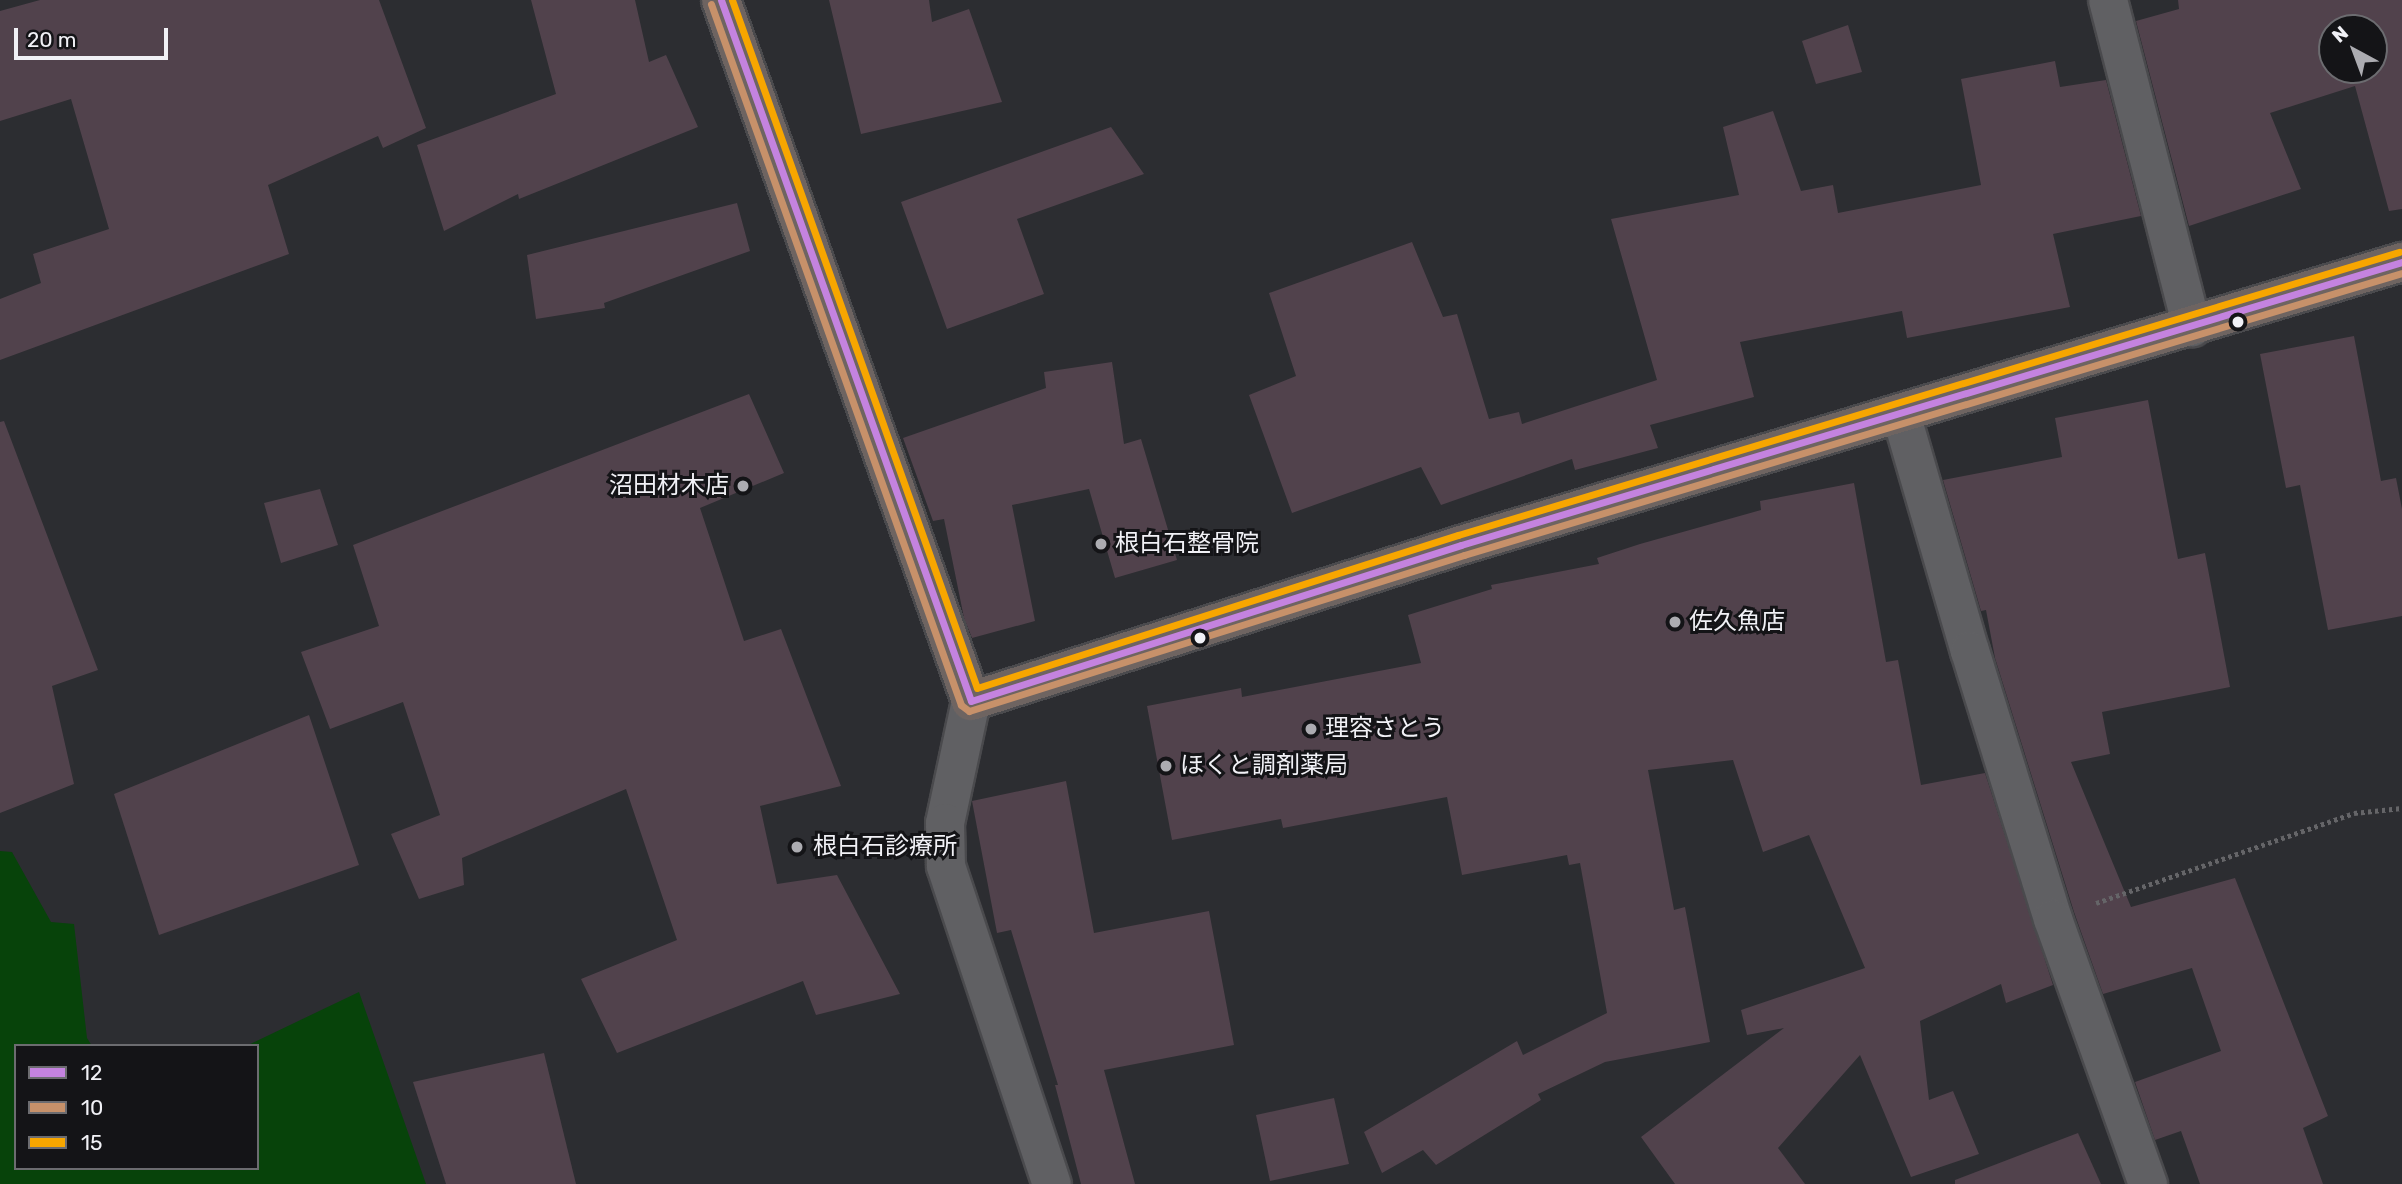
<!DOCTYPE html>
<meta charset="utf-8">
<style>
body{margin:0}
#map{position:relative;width:2402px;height:1184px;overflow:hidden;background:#2c2d31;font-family:Rubik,"Noto Sans JP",sans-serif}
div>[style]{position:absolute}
.green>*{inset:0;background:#07430a}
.building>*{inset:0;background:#51424c}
.path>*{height:4.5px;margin-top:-2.25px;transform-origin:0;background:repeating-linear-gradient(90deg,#656568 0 3.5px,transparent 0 7px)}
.roads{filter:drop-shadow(2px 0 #4a4a4d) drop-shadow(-2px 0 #4a4a4d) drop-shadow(0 2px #4a4a4d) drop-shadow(0 -2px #4a4a4d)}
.minor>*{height:38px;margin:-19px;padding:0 19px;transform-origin:19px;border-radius:19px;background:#606063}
.highway>*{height:38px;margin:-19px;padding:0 19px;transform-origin:19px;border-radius:19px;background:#6e6461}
.bus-1>*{height:7px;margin:-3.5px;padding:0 3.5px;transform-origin:3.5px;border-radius:3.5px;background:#c483df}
.bus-2>*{height:7px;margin:-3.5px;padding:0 3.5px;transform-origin:3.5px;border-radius:3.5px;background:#c7916a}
.bus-3>*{height:7px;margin:-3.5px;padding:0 3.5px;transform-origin:3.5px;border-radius:3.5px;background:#f7a600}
.dots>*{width:19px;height:19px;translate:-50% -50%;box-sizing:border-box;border:4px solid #141417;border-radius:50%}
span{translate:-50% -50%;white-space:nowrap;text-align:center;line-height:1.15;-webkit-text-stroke:6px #141417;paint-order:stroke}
.poi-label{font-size:24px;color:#f1f1f6}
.right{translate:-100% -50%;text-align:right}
.left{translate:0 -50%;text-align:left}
.legend{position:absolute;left:14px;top:1044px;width:245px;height:126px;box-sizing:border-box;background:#141417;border:2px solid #6c6c70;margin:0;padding:9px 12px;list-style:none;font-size:21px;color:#f1f1f6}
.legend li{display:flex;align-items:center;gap:14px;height:35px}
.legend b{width:35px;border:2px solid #6c6c70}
.north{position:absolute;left:2318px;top:14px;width:70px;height:70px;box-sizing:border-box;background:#141417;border:2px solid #6c6c70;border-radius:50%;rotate:319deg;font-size:19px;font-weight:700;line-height:28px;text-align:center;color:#f1f1f6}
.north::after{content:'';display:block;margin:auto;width:24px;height:32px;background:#acacb1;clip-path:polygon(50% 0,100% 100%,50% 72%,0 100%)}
.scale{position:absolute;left:14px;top:28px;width:154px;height:32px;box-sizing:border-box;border:4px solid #f1f1f6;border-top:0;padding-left:9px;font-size:21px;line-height:24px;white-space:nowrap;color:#f1f1f6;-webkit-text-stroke:5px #141417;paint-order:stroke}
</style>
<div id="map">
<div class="green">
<div style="clip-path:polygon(0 851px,12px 852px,51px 922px,74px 924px,87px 1038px,92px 1046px,16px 1046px,16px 1168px,257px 1168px,257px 1046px,246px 1046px,359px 992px,426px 1184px,0 1184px)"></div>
</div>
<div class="building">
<div style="clip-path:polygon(40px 0,379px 0,426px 128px,383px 148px,378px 136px,268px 185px,289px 254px,0 360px,0 299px,41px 283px,33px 254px,109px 229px,71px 99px,0 121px,0 11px)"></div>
<div style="clip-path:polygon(531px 0,635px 0,649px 62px,666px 55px,698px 127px,519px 199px,518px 194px,444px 231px,417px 145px,556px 94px)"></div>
<div style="clip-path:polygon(829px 0,929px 0,932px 22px,969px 9px,1002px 102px,861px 134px)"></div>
<div style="clip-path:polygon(evenodd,2178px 0,2402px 0,2402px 209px,2389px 211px,2355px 86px,2270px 113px,2301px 189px,2189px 226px,2136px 21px,2179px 9px,2178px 0,2332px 28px,2374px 28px,2374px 70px,2332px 70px,2332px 28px)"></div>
<div style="clip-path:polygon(1848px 25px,1862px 72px,1816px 84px,1802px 41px)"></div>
<div style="clip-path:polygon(2055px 61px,2060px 87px,2106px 80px,2141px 216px,2053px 234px,2070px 307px,1907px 338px,1902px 311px,1740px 342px,1754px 397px,1650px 425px,1658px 448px,1575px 470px,1572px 459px,1441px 505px,1421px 467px,1292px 513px,1249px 395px,1296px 376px,1269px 293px,1412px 242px,1443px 317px,1457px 314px,1489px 419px,1519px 412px,1522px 424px,1657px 380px,1611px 219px,1739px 195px,1723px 127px,1773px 111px,1801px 191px,1833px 185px,1838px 213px,1981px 185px,1961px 79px)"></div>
<div style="clip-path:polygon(1111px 127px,1144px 174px,1017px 219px,1044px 294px,947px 329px,901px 202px)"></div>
<div style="clip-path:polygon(737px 203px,750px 251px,604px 303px,605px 308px,536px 319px,527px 255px)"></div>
<div style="clip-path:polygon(2354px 336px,2381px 481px,2396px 478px,2402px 509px,2402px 616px,2328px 630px,2300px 485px,2286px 488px,2260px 354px)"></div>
<div style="clip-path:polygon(1112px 362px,1124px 444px,1141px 439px,1177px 560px,1115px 578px,1089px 489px,1012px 505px,1035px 621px,972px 638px,964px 618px,944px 519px,933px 521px,903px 438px,1046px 388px,1044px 372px)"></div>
<div style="clip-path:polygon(749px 394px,784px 473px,700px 508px,744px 641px,781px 629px,841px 786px,760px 806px,777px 884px,837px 875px,900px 994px,816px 1015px,803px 981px,617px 1053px,581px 979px,677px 940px,626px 789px,462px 858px,464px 885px,419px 899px,391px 834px,440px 815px,403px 702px,330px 729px,301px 652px,379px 626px,353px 545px)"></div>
<div style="clip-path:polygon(2148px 400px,2178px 559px,2205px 553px,2230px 687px,2102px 712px,2110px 754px,2071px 762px,2131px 907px,2235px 878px,2328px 1116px,2303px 1128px,2323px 1184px,2200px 1184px,2181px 1131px,2155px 1140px,2135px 1082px,2221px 1051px,2192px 968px,2103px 994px,2074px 912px,1995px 658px,1986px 610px,1981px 611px,1943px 480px,2062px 457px,2055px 418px)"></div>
<div style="clip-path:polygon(4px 421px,98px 670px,52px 686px,74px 784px,0 813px,0 422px)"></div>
<div style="clip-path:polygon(1854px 483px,1886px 662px,1898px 660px,1921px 785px,1985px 773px,2053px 985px,2006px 1003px,2001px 984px,1920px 1021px,1929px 1100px,1953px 1091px,1979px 1154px,1911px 1177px,1860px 1055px,1778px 1148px,1805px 1184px,1675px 1184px,1641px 1137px,1784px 1028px,1747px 1035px,1741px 1010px,1865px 968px,1809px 835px,1763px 852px,1733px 760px,1648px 770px,1674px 910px,1685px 907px,1710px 1042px,1605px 1062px,1538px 1094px,1541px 1100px,1436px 1165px,1423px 1150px,1382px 1173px,1364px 1132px,1517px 1041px,1523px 1055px,1607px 1013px,1580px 863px,1569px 865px,1567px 855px,1462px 875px,1447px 797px,1283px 828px,1281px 819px,1172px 840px,1147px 706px,1241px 688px,1242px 697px,1421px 663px,1408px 615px,1492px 589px,1491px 585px,1599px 564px,1597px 558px,1640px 544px,1761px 510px,1760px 501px)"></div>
<div style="clip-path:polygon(320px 489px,338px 545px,281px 563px,264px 503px)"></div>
<div style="clip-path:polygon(309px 715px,359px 865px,159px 935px,114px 794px)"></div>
<div style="clip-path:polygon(1066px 781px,1094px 933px,1209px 911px,1234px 1045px,1104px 1070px,1135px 1184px,1081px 1184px,1055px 1085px,1058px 1085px,1011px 930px,997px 933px,972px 801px)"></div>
<div style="clip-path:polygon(544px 1053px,576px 1184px,446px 1184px,413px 1082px)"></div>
<div style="clip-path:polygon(1334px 1098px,1349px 1164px,1270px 1181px,1256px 1115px)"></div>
<div style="clip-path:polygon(2078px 1133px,2101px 1184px,1955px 1184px,1955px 1180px)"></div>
</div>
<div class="path">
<div style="left:2096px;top:903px;width:273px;rotate:-19.2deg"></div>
<div style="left:2354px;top:813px;width:48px;rotate:-5.9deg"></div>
</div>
<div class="roads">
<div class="minor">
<div style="left:2108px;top:0;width:338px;rotate:75.6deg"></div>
<div style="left:1901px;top:414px;width:247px;rotate:73.8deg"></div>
<div style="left:1970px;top:651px;width:281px;rotate:72.8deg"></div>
<div style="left:2053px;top:919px;width:282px;rotate:70.3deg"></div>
<div style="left:971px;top:701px;width:125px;rotate:102deg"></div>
<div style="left:945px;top:823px;width:43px;rotate:88.7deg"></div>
<div style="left:946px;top:866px;width:335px;rotate:71.6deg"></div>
</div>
<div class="highway">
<div style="left:721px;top:0;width:744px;rotate:70.37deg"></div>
<div style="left:971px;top:701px;width:514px;rotate:-17.66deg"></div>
<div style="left:1461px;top:545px;width:983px;rotate:-16.74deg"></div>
</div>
</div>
<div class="bus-1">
<div style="left:721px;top:0;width:744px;rotate:70.37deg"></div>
<div style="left:971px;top:701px;width:514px;rotate:-17.66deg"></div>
<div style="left:1461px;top:545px;width:983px;rotate:-16.74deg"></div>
</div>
<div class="bus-2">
<div style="left:711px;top:4px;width:744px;rotate:70.37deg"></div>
<div style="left:961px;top:705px;width:10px;rotate:37deg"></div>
<div style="left:969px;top:711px;width:519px;rotate:-17.49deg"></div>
<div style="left:1464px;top:555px;width:979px;rotate:-16.73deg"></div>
</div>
<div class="bus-3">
<div style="left:732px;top:0;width:730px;rotate:70.4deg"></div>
<div style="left:977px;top:688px;width:505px;rotate:-17.65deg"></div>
<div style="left:1458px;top:535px;width:983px;rotate:-16.74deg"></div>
</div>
<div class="dots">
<div style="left:2238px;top:322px;background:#f1f1f6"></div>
<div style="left:743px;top:486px;background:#acacb1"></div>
<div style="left:1101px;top:544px;background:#acacb1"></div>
<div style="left:1675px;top:622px;background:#acacb1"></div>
<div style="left:1200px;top:638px;background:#f1f1f6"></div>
<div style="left:1311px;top:729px;background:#acacb1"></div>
<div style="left:1166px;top:766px;background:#acacb1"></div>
<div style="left:797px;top:847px;background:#acacb1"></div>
</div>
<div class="poi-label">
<span class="right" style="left:729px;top:486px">沼田材木店</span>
<span class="left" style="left:1115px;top:544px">根白石整骨院</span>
<span class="left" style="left:1689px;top:622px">佐久魚店</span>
<span class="left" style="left:1325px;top:729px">理容さとう</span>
<span class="left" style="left:1180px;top:766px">ほくと調剤薬局</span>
<span class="left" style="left:813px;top:847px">根白石診療所</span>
</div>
<ul class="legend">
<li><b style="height:9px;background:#c483df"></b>12</li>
<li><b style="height:9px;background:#c7916a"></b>10</li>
<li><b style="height:9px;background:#f7a600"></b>15</li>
</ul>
<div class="north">N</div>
<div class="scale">20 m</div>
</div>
